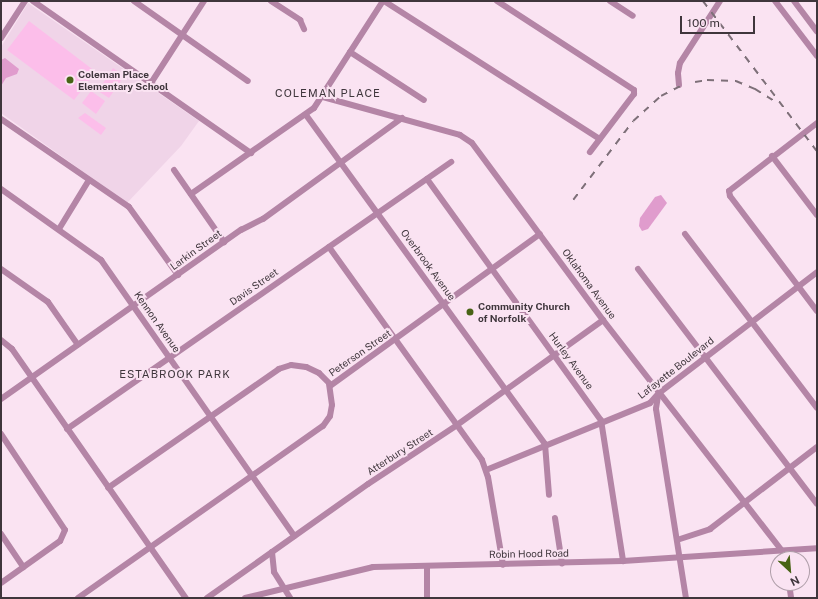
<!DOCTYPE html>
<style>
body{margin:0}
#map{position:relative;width:818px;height:599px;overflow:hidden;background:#fae3f2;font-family:"Public Sans",sans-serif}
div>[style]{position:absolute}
.built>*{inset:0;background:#f0d4e8}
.green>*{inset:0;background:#fcbeea}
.water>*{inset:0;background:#e09ccd}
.minor>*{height:6px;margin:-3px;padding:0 3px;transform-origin:3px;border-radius:3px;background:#b485a6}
.rail>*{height:1.5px;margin-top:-0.75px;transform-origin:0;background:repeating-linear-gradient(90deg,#7d6f78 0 7px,transparent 0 14px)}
.dots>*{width:11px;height:11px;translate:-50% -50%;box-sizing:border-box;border:2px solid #fae3f2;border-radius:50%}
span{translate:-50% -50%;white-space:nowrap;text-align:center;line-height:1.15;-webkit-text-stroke:4px #fae3f2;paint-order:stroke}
.poi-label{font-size:10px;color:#3f363c;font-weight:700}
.left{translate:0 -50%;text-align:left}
.street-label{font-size:10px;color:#3f363c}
.neighbourhood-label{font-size:11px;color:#3f363c;letter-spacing:1px}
.frame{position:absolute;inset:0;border:2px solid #3f363c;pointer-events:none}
.north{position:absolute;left:770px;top:551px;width:40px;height:40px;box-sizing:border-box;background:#fae3f2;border:1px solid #af9ea9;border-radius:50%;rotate:154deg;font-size:11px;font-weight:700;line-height:16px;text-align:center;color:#3f363c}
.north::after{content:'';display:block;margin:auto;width:14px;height:18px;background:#486315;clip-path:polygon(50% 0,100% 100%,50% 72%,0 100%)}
.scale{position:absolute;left:680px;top:16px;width:75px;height:18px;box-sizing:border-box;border:2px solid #3f363c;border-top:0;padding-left:5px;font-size:12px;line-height:14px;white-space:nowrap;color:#3f363c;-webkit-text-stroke:3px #fae3f2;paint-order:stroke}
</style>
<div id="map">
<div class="built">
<div style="clip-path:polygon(28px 3px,199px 121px,181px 146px,127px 203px,1px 113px,1px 47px)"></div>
</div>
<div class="green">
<div style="clip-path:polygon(29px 21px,96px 72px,74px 100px,7px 50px)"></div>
<div style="clip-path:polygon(113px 68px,124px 76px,109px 98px,98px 91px)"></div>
<div style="clip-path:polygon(91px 91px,105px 101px,96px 114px,82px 103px)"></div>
<div style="clip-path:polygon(85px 113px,106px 128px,101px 135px,78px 118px)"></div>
</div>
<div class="water">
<div style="clip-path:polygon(5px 58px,19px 69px,17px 74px,6px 78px,1px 86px,1px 60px)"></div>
<div style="clip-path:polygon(661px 195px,667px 203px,648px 229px,642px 231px,639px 226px,640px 218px,655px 197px)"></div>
</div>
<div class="minor">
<div style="left:33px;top:1px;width:266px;rotate:34.9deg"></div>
<div style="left:134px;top:1px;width:139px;rotate:35.1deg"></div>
<div style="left:271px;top:1px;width:35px;rotate:33deg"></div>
<div style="left:300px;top:20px;width:10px;rotate:66deg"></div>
<div style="left:384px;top:1px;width:256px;rotate:32.6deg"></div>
<div style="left:497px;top:1px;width:163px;rotate:33deg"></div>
<div style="left:634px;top:90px;width:4px;rotate:90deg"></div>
<div style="left:634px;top:94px;width:73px;rotate:127.2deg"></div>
<div style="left:610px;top:1px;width:27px;rotate:33deg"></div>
<div style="left:775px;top:1px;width:69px;rotate:52.6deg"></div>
<div style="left:794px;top:1px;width:38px;rotate:53deg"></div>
<div style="left:1px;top:38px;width:44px;rotate:-57deg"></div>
<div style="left:350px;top:52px;width:88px;rotate:33deg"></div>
<div style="left:151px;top:83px;width:98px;rotate:-57.1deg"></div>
<div style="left:679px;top:85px;width:12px;rotate:-95deg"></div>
<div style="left:678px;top:73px;width:10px;rotate:-79deg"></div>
<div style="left:680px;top:63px;width:74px;rotate:-57.2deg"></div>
<div style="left:323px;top:97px;width:142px;rotate:15.5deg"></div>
<div style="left:460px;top:135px;width:14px;rotate:34deg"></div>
<div style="left:472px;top:143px;width:220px;rotate:53.5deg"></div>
<div style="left:603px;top:320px;width:292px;rotate:52.2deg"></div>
<div style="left:782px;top:551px;width:9px;rotate:63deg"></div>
<div style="left:306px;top:115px;width:407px;rotate:54deg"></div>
<div style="left:545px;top:444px;width:51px;rotate:85.5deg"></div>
<div style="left:1px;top:119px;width:155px;rotate:34.5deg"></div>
<div style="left:129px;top:207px;width:84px;rotate:54.2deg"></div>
<div style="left:817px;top:123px;width:111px;rotate:142.3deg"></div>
<div style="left:729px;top:191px;width:5px;rotate:79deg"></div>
<div style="left:730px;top:196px;width:144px;rotate:52.9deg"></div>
<div style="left:772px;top:156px;width:74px;rotate:52.7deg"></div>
<div style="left:174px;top:170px;width:88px;rotate:55.2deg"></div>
<div style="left:427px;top:179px;width:297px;rotate:54.2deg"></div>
<div style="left:601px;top:420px;width:143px;rotate:81.1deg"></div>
<div style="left:1px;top:189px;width:123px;rotate:35.4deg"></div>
<div style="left:101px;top:260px;width:337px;rotate:55deg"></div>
<div style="left:191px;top:194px;width:150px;rotate:-35deg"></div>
<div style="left:314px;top:108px;width:127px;rotate:-57.2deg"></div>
<div style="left:59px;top:229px;width:57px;rotate:-58.5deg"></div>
<div style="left:685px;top:234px;width:218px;rotate:52.8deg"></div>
<div style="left:329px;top:247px;width:262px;rotate:54.3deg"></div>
<div style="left:482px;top:460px;width:18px;rotate:71deg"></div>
<div style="left:488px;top:477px;width:89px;rotate:80.3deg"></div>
<div style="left:1px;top:269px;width:57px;rotate:35.1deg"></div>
<div style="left:48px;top:302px;width:52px;rotate:55.1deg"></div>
<div style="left:638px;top:269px;width:295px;rotate:52.7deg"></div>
<div style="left:1px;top:340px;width:14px;rotate:39deg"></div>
<div style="left:12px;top:349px;width:304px;rotate:55.1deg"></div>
<div style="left:330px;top:386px;width:259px;rotate:-35.9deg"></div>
<div style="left:658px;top:396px;width:13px;rotate:99deg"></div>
<div style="left:656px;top:409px;width:191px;rotate:81deg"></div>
<div style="left:1px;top:399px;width:294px;rotate:-35.2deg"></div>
<div style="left:241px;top:230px;width:25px;rotate:-27deg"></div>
<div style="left:263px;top:219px;width:172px;rotate:-36deg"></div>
<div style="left:67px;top:429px;width:468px;rotate:-34.8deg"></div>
<div style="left:1px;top:434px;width:115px;rotate:56.3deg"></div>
<div style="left:65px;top:530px;width:12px;rotate:114deg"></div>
<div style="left:60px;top:541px;width:72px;rotate:144.6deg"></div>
<div style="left:486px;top:470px;width:177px;rotate:-22.2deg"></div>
<div style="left:650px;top:403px;width:13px;rotate:-48deg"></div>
<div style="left:659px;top:393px;width:199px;rotate:-37.4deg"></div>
<div style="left:555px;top:518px;width:46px;rotate:81.2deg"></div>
<div style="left:1px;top:534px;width:40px;rotate:56deg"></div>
<div style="left:677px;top:540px;width:35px;rotate:-18deg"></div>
<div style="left:710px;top:529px;width:135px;rotate:-37.5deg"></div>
<div style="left:272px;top:552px;width:20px;rotate:84deg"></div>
<div style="left:274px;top:572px;width:31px;rotate:58deg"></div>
<div style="left:427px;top:566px;width:32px;rotate:90deg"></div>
<div style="left:789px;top:583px;width:15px;rotate:82deg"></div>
<div style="left:78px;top:598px;width:299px;rotate:-35.1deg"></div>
<div style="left:323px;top:426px;width:12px;rotate:-55deg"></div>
<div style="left:330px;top:416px;width:11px;rotate:-80deg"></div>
<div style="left:332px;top:405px;width:22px;rotate:-98deg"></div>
<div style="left:329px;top:383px;width:14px;rotate:-135deg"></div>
<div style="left:319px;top:373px;width:14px;rotate:-155deg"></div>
<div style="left:306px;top:367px;width:15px;rotate:-172deg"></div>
<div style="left:291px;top:365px;width:13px;rotate:162deg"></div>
<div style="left:279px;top:369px;width:208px;rotate:145.2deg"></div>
<div style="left:207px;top:598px;width:197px;rotate:-35.3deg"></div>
<div style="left:368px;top:484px;width:107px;rotate:-33.5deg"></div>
<div style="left:457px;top:425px;width:180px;rotate:-35.7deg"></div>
<div style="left:245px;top:598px;width:132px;rotate:-13.6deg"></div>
<div style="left:373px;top:567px;width:250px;rotate:-1.4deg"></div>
<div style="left:623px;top:561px;width:194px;rotate:-3.8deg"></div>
</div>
<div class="rail">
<div style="left:703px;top:1px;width:188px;rotate:52.8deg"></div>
<div style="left:695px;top:82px;width:12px;rotate:-9deg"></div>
<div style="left:707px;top:80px;width:29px;rotate:2deg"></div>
<div style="left:736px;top:81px;width:21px;rotate:23deg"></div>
<div style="left:755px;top:89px;width:25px;rotate:32deg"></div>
<div style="left:573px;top:200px;width:99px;rotate:-52.8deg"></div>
<div style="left:633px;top:121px;width:38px;rotate:-42deg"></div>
<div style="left:661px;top:96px;width:27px;rotate:-27deg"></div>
</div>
<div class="dots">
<div style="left:70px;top:80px;background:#486315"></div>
<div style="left:470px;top:312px;background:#486315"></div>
</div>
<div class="poi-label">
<span class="left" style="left:78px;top:80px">Coleman Place<br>Elementary School</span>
<span class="left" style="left:478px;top:312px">Community Church<br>of Norfolk</span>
</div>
<div class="street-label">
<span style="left:196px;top:250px;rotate:-36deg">Larkin Street</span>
<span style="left:428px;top:265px;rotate:54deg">Overbrook Avenue</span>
<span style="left:589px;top:284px;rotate:54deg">Oklahoma Avenue</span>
<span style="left:254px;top:287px;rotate:-35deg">Davis Street</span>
<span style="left:157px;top:322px;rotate:55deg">Kennon Avenue</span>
<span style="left:360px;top:353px;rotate:-35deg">Peterson Street</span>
<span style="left:571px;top:361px;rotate:54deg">Hurley Avenue</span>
<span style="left:676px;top:368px;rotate:-38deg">Lafayette Boulevard</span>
<span style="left:400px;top:452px;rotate:-33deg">Atterbury Street</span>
<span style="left:529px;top:554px;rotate:-1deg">Robin Hood Road</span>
</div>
<div class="neighbourhood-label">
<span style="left:328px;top:93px">COLEMAN PLACE</span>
<span style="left:175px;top:374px">ESTABROOK PARK</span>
</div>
<div class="frame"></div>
<div class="north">N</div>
<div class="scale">100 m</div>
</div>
